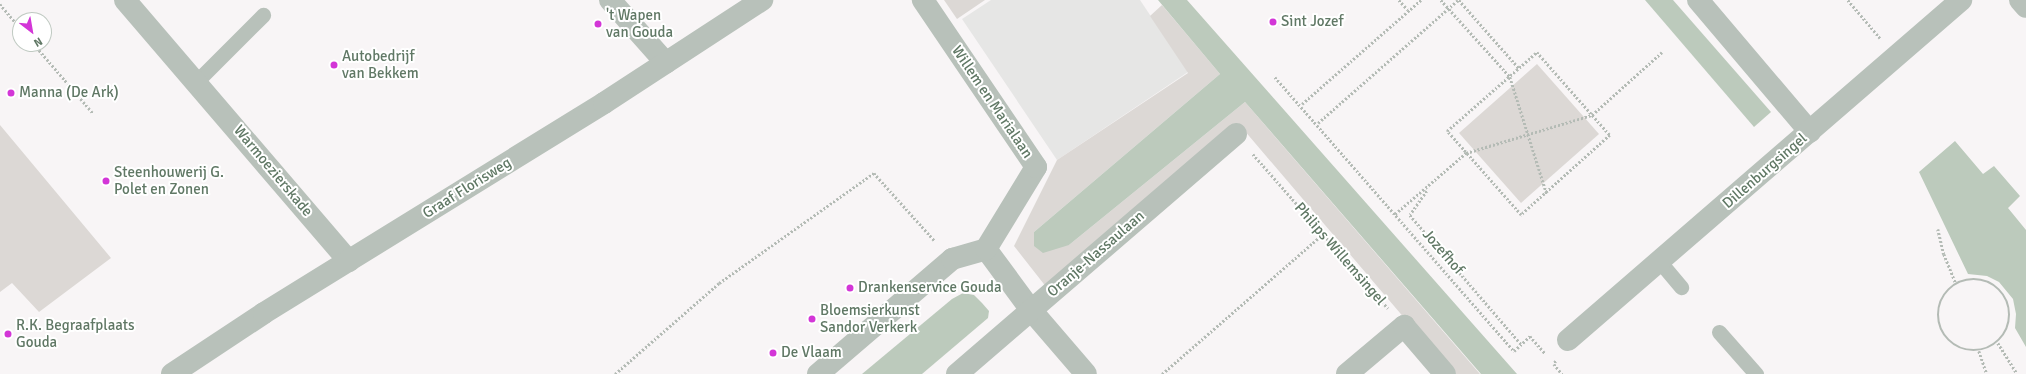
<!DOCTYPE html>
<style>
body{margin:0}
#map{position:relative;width:2026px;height:374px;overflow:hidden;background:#f8f5f6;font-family:Signika,sans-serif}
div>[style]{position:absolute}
.built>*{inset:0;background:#e6e6e5}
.green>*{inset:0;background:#dcd8d5}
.water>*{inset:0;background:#bccabc}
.path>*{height:2.5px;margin-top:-1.25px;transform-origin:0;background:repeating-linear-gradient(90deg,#b4bbb5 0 2px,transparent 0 4px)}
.path>.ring{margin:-1.25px;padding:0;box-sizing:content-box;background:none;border:2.5px solid #b4bbb5;border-radius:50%}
.service>*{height:15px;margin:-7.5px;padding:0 7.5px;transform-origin:7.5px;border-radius:7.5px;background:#b8c1ba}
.minor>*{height:22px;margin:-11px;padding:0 11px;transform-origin:11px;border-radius:11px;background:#b8c1ba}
.tertiary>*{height:22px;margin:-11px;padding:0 11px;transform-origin:11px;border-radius:11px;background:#b8c1ba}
.dots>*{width:11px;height:11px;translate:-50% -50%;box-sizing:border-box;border:2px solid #fff;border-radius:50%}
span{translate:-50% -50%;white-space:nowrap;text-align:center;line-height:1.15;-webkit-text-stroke:4px #fff;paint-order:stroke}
.poi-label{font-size:15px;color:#607865}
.left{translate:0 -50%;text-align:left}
.street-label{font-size:15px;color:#607865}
.north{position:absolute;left:12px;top:12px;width:40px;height:40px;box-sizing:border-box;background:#fff;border:1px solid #bfc9c1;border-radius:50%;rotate:149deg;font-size:11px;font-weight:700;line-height:16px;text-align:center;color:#607865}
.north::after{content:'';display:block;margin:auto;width:14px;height:18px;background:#d336d7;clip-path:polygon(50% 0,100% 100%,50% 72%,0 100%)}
</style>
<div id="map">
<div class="built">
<div style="clip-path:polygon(991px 0,1140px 0,1188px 72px,1057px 160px,962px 19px)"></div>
</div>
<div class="green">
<div style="clip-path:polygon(944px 0,985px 0,957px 19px)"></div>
<div style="clip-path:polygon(1162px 5px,1220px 74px,1034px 232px,1034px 246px,1069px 245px,1245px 102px,1480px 374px,1452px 374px,1238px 123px,1047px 288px,1014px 246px,1057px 160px,1188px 73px,1150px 16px)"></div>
<div style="clip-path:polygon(1537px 64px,1599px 134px,1521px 203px,1459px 133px)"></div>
<div style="clip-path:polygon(0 125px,111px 258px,39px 312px,12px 283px,0 292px)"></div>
</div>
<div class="water">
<div style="clip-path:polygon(1158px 0,1187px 0,1517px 374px,1481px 374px,1245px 102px,1069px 245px,1043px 253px,1034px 246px,1034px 232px,1220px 74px)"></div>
<div style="clip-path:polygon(1645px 0,1673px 0,1771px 112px,1754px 127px)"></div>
<div style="clip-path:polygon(1955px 141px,1983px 174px,1994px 166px,2020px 196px,2008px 208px,2026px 230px,2026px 347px,2015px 328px,2016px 314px,2013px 299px,1999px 282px,1987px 276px,1968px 274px,1919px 172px)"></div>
<div style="clip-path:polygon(963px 293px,974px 295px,982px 303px,989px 311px,988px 318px,922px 374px,862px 374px,952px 299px)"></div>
</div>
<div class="path">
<div style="left:1399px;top:0;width:13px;rotate:48deg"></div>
<div style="left:1441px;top:0;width:103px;rotate:48.1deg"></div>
<div style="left:1510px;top:77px;width:123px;rotate:72.5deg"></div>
<div style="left:1459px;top:0;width:91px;rotate:48.6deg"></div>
<div style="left:1848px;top:0;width:50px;rotate:49.9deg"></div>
<div style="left:0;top:4px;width:31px;rotate:50deg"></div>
<div style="left:34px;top:44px;width:91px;rotate:49.5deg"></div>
<div style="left:1537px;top:52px;width:111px;rotate:48.7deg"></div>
<div style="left:1610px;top:135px;width:120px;rotate:138deg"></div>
<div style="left:1521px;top:215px;width:112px;rotate:-131.4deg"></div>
<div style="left:1447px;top:131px;width:120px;rotate:-41.3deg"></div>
<div style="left:1275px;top:77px;width:364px;rotate:48.9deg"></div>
<div style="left:1514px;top:351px;width:22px;rotate:-43deg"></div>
<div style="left:1530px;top:336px;width:23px;rotate:49deg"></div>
<div style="left:1302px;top:104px;width:158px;rotate:-41.2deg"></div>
<div style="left:1318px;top:123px;width:186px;rotate:-41.3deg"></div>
<div style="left:1253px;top:154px;width:205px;rotate:48.8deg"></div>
<div style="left:1427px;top:191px;width:29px;rotate:125deg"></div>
<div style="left:1410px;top:215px;width:170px;rotate:49.3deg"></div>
<div style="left:1395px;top:214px;width:94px;rotate:-40.7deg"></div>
<div style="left:1466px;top:153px;width:132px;rotate:-16.8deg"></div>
<div style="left:1592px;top:115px;width:94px;rotate:-42deg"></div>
<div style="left:1938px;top:229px;width:26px;rotate:77deg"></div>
<div style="left:1944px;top:254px;width:32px;rotate:68deg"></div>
<div class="ring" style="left:1938px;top:279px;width:69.5px;height:69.5px"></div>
<div style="left:1998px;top:343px;width:36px;rotate:58deg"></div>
<div style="left:1979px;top:351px;width:24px;rotate:71deg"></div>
<div style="left:1556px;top:361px;width:4px;rotate:124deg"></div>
<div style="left:1554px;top:364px;width:13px;rotate:51deg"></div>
<div style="left:615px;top:374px;width:138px;rotate:-41.2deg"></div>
<div style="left:719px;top:283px;width:190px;rotate:-35.4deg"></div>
<div style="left:874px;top:173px;width:91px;rotate:48.1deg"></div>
<div style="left:1162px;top:374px;width:213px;rotate:-41deg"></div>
</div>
<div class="service">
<div style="left:196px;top:82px;width:95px;rotate:-45deg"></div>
<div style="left:1660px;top:262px;width:33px;rotate:50deg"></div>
<div style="left:1719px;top:332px;width:56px;rotate:48.6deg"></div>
</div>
<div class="minor">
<div style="left:125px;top:0;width:344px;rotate:49.4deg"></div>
<div style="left:610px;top:0;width:84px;rotate:48.4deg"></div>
<div style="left:1698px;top:0;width:173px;rotate:49.7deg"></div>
<div style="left:2020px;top:0;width:9px;rotate:49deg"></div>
<div style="left:986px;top:249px;width:76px;rotate:53.6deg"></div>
<div style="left:1031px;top:310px;width:84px;rotate:49.3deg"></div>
<div style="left:1568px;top:340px;width:520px;rotate:-40.86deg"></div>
<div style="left:818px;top:374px;width:177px;rotate:-40.6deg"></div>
<div style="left:952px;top:259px;width:35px;rotate:-16deg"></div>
<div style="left:986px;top:249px;width:96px;rotate:-58.6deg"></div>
<div style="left:1036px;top:167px;width:202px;rotate:-124.1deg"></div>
<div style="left:957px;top:374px;width:368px;rotate:-40.7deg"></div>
<div style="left:1347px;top:374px;width:75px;rotate:-40.1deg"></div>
<div style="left:1404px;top:326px;width:63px;rotate:49.5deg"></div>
</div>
<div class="tertiary">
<div style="left:172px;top:374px;width:110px;rotate:-33.5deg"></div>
<div style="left:264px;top:313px;width:400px;rotate:-31.7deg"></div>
<div style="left:604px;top:103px;width:189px;rotate:-33.1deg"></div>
</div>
<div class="dots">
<div style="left:1273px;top:22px;background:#d336d7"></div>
<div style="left:598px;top:24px;background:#d336d7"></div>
<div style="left:334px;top:65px;background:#d336d7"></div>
<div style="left:11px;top:93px;background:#d336d7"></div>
<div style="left:106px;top:181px;background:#d336d7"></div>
<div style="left:850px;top:288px;background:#d336d7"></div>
<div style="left:812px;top:319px;background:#d336d7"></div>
<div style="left:8px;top:334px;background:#d336d7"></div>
<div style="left:773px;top:353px;background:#d336d7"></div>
</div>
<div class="poi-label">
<span class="left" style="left:606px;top:24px">'t Wapen<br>van Gouda</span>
<span class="left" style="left:1281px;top:22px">Sint Jozef</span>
<span class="left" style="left:342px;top:65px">Autobedrijf<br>van Bekkem</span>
<span class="left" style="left:19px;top:93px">Manna (De Ark)</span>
<span class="left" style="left:114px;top:181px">Steenhouwerij G.<br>Polet en Zonen</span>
<span class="left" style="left:858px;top:288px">Drankenservice Gouda</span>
<span class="left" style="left:820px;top:319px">Bloemsierkunst<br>Sandor Verkerk</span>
<span class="left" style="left:16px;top:334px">R.K. Begraafplaats<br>Gouda</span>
<span class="left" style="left:781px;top:353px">De Vlaam</span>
</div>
<div class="street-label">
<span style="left:992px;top:102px;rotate:56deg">Willem en Marialaan</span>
<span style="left:273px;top:171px;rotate:50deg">Warmoezierskade</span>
<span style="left:1765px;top:171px;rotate:-41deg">Dillenburgsingel</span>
<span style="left:467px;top:188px;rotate:-32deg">Graaf Florisweg</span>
<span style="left:1443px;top:252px;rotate:49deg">Jozefhof</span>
<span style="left:1096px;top:254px;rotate:-41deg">Oranje-Nassaulaan</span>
<span style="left:1340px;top:254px;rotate:49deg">Philips Willemsingel</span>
</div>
<div class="north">N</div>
</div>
